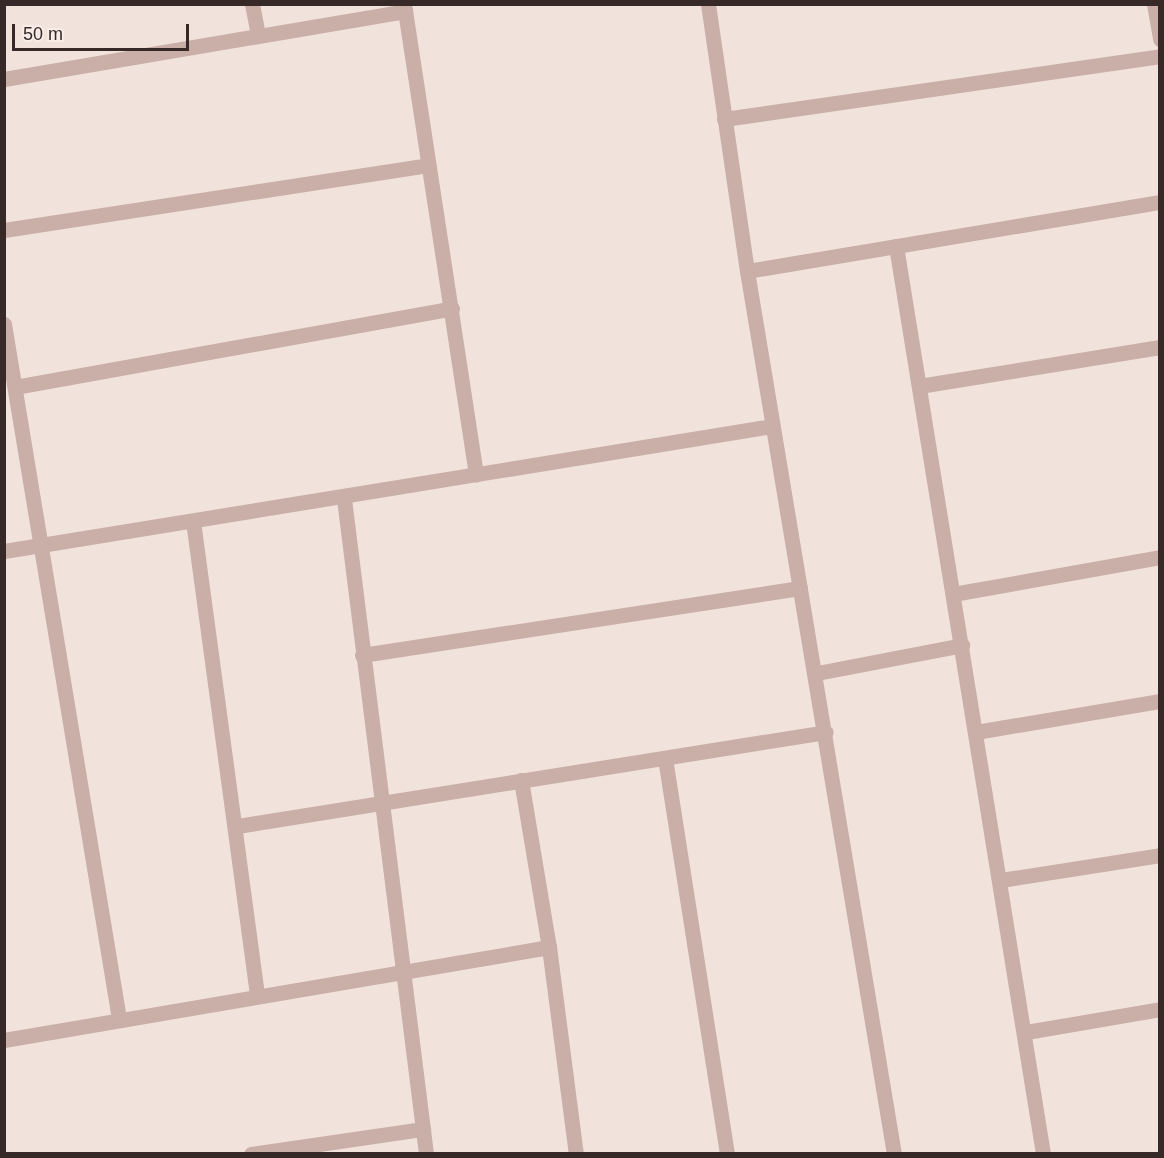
<!DOCTYPE html>
<style>
body{margin:0}
#map{position:relative;width:1164px;height:1158px;overflow:hidden;background:#f1e2db;font-family:Helvetica,sans-serif}
div>[style]{position:absolute}
.minor>*{height:15px;margin:-7.5px;padding:0 7.5px;transform-origin:7.5px;border-radius:7.5px;background:#c9afa7}
span{translate:-50% -50%;white-space:nowrap;text-align:center;line-height:1.15;-webkit-text-stroke:6px #f9ede8;paint-order:stroke}
.frame{position:absolute;inset:0;border:6px solid #362928;pointer-events:none}
.scale{position:absolute;left:12px;top:24px;width:177px;height:27px;box-sizing:border-box;border:3px solid #362928;border-top:0;padding-left:8px;font-size:18px;line-height:21px;white-space:nowrap;color:#362928;-webkit-text-stroke:4px #f9ede8;paint-order:stroke}
</style>
<div id="map">
<div class="minor">
<div style="left:252px;top:4px;width:31px;rotate:79deg"></div>
<div style="left:404px;top:4px;width:476px;rotate:81.3deg"></div>
<div style="left:708px;top:4px;width:270px;rotate:81.7deg"></div>
<div style="left:747px;top:271px;width:895px;rotate:80.55deg"></div>
<div style="left:1154px;top:4px;width:36px;rotate:80deg"></div>
<div style="left:4px;top:79px;width:407px;rotate:-9.6deg"></div>
<div style="left:724px;top:119px;width:441px;rotate:-8.2deg"></div>
<div style="left:4px;top:230px;width:429px;rotate:-8.7deg"></div>
<div style="left:896px;top:246px;width:920px;rotate:80.8deg"></div>
<div style="left:747px;top:271px;width:419px;rotate:-9.5deg"></div>
<div style="left:4px;top:324px;width:704px;rotate:80.6deg"></div>
<div style="left:919px;top:386px;width:244px;rotate:-9.2deg"></div>
<div style="left:15px;top:387px;width:444px;rotate:-10.2deg"></div>
<div style="left:344px;top:499px;width:660px;rotate:82.86deg"></div>
<div style="left:193px;top:521px;width:479px;rotate:82.3deg"></div>
<div style="left:4px;top:551px;width:778px;rotate:-9.24deg"></div>
<div style="left:953px;top:594px;width:210px;rotate:-10.1deg"></div>
<div style="left:362px;top:655px;width:443px;rotate:-8.7deg"></div>
<div style="left:817px;top:673px;width:148px;rotate:-10.9deg"></div>
<div style="left:976px;top:732px;width:187px;rotate:-9.6deg"></div>
<div style="left:665px;top:758px;width:401px;rotate:81.1deg"></div>
<div style="left:521px;top:780px;width:169px;rotate:80.5deg"></div>
<div style="left:549px;top:947px;width:209px;rotate:82.6deg"></div>
<div style="left:237px;top:826px;width:596px;rotate:-9.07deg"></div>
<div style="left:1001px;top:880px;width:161px;rotate:-8.9deg"></div>
<div style="left:1026px;top:1032px;width:136px;rotate:-9.7deg"></div>
<div style="left:4px;top:1040px;width:553px;rotate:-9.68deg"></div>
<div style="left:251px;top:1154px;width:174px;rotate:-8.3deg"></div>
</div>
<div class="frame"></div>
<div class="scale">50 m</div>
</div>
